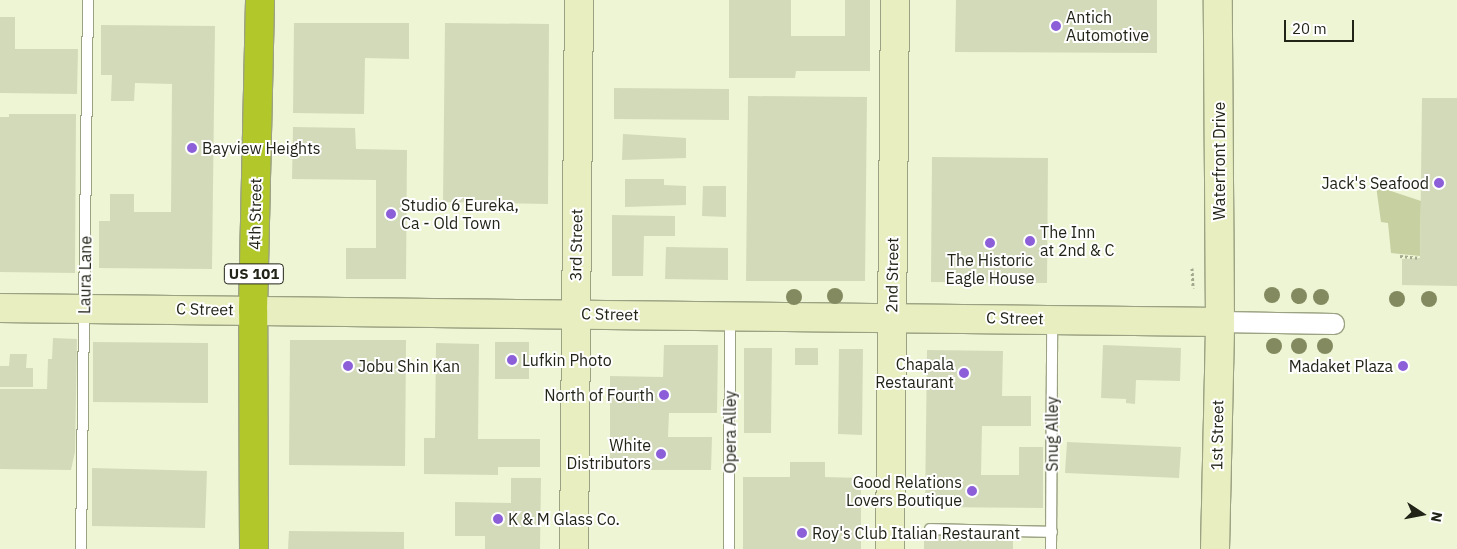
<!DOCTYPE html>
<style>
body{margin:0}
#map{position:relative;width:1457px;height:549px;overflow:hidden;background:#edf5d4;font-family:"IBM Plex Sans",sans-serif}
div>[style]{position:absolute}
.green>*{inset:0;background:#c6d0a0}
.building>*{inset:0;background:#d3daba}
.path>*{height:3px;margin-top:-1.5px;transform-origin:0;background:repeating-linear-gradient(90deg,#a3a98f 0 2.5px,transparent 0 5px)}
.roads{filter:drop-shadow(1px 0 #9ba283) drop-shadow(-1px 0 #9ba283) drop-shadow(0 1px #9ba283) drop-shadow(0 -1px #9ba283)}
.lane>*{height:10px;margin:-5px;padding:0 5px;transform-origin:5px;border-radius:5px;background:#fff}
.street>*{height:20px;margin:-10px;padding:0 10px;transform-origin:10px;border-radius:10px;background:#fff}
.secondary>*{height:28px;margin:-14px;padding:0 14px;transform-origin:14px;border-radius:14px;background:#e8eebf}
.highway>*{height:28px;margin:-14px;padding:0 14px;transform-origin:14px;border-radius:14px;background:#b2c72a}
.trees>*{width:16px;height:16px;margin:-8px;border-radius:50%;background:#838a60}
.dots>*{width:14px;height:14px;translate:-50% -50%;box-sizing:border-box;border:2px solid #fff;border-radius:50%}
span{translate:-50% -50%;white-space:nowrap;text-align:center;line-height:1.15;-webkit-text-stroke:4px #fff;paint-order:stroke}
.shield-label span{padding:1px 4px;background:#fff;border:1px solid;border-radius:4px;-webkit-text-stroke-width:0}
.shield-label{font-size:15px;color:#222418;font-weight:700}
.poi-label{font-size:16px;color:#222418}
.left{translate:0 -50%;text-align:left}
.right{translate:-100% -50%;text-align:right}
.street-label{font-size:16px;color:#222418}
.north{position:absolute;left:1397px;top:489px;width:50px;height:50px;-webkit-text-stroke:4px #fff;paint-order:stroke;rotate:101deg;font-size:14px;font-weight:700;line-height:20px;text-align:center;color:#222418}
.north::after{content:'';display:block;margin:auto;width:18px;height:22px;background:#222418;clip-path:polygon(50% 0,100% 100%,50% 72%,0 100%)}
.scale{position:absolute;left:1284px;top:20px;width:70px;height:22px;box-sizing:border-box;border:2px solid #222418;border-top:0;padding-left:6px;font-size:15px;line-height:18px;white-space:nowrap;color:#222418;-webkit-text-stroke:4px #fff;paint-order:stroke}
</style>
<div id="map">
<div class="green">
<div style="clip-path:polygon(1376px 186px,1421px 201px,1420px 256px,1391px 253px,1388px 223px,1381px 222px)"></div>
</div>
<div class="building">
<div style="clip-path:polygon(729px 0,791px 0,791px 36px,845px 36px,845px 0,870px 0,870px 71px,796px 71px,795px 78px,729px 78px)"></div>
<div style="clip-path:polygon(956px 0,1157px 0,1157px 53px,955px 52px)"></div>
<div style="clip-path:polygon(0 17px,15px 17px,15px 49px,78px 49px,77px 94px,0 93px)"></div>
<div style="clip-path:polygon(294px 23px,409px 23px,409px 59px,365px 58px,364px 114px,293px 113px)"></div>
<div style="clip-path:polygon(445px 23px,549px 24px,548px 204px,443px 202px)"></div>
<div style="clip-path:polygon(101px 25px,215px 26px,212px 269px,99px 268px,99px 221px,110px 221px,110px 194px,134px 194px,134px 212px,171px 212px,172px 84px,135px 83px,134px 101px,111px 101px,112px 75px,101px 75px)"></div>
<div style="clip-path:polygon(614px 88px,729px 89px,729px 120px,614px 119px)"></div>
<div style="clip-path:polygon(748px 96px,867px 97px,865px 281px,746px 281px)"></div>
<div style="clip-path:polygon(1422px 98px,1457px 98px,1457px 286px,1402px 285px,1402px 259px,1420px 258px)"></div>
<div style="clip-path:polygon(9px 114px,76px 114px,75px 273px,0 272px,0 117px,9px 117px)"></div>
<div style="clip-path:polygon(293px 127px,355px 128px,356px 149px,407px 150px,406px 279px,346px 279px,346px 248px,376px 248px,376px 180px,292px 179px)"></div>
<div style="clip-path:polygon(623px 134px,686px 138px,686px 158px,622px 160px)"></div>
<div style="clip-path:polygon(932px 157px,1048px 158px,1047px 283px,931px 282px)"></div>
<div style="clip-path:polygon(625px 179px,664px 179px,664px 185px,686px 186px,686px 205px,625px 207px)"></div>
<div style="clip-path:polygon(703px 186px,726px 186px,726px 217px,702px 216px)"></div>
<div style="clip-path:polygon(612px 215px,675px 216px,675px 236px,644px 236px,643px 276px,612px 276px)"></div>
<div style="clip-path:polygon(666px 247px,728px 248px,728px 280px,665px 279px)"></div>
<div style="clip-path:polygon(53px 338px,77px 339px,75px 452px,71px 470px,0 469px,0 389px,47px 389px,48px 359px,52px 359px)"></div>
<div style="clip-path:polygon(290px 340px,406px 340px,405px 466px,289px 465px)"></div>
<div style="clip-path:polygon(93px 342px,208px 343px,208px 403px,93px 402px)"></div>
<div style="clip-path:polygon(495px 342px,529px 342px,529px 379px,495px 379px)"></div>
<div style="clip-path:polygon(436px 343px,479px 344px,478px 439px,540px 439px,540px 467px,498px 467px,498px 475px,424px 474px,424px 438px,435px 438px)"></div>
<div style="clip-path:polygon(664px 345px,718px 345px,717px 413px,669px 413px,668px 437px,712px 437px,711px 470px,610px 470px,610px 376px,663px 377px)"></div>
<div style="clip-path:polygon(1103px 345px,1181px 348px,1180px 381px,1136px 380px,1135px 404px,1126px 403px,1126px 399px,1101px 398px)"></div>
<div style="clip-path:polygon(744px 348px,772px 348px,771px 433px,744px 433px)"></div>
<div style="clip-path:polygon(795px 348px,818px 348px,818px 365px,795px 365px)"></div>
<div style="clip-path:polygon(839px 349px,863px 349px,862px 435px,838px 434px)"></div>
<div style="clip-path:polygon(927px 350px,1003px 351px,1002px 396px,1031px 396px,1031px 426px,982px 426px,981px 475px,1019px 475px,1019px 447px,1043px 447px,1043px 508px,925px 507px)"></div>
<div style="clip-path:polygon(10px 354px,27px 354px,26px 368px,33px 368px,33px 387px,0 387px,0 366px,9px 366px)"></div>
<div style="clip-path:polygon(1067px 442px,1181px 447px,1179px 478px,1065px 473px)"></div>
<div style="clip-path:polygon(790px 462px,825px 462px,825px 477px,861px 478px,861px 549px,743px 549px,743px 477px,790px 477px)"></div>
<div style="clip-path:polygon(92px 468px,207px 471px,205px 528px,92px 526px)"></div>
<div style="clip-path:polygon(511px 478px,541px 478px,540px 549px,485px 549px,485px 536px,455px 536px,455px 502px,511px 503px)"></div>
<div style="clip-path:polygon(289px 531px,404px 532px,404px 549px,288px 549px)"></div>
<div style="clip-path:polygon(924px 533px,1013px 534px,1013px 549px,924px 549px)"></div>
</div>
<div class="path">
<div style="left:1400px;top:256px;width:20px;rotate:6deg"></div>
<div style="left:1192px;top:268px;width:20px;rotate:87deg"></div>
</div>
<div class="roads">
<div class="lane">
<div style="left:930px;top:529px;width:122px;rotate:1.4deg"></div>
<div style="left:81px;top:549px;width:549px;rotate:-89.27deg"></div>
<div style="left:729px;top:549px;width:231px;rotate:-89.8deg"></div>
<div style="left:1051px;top:549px;width:227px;rotate:-89.7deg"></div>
</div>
<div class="street">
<div style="left:1220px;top:322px;width:114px;rotate:1deg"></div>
</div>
<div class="secondary">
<div style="left:0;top:308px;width:1220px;rotate:0.66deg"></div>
<div style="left:574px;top:549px;width:549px;rotate:-89.48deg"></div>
<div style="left:890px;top:549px;width:549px;rotate:-89.48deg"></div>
<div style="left:1215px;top:549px;width:227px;rotate:-88.7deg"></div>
<div style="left:1220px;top:322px;width:322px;rotate:-90.4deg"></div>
</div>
<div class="highway">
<div style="left:254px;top:549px;width:239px;rotate:-90.2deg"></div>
<div style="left:253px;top:310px;width:310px;rotate:-88.7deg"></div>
</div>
</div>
<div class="trees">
<div style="left:1272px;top:295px"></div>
<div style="left:835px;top:296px"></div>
<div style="left:1299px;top:296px"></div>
<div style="left:794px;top:297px"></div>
<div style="left:1321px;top:297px"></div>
<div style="left:1397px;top:299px"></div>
<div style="left:1429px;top:299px"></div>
<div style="left:1274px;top:346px"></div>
<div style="left:1299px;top:346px"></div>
<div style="left:1325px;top:346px"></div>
</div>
<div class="dots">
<div style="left:1056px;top:26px;background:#8c5fd9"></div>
<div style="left:192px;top:148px;background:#8c5fd9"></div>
<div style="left:1439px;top:183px;background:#8c5fd9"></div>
<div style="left:391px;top:214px;background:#8c5fd9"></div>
<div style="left:1030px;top:241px;background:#8c5fd9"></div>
<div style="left:990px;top:243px;background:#8c5fd9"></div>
<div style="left:512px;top:360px;background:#8c5fd9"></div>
<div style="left:348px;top:366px;background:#8c5fd9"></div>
<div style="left:1403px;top:366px;background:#8c5fd9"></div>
<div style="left:964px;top:373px;background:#8c5fd9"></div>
<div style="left:664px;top:395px;background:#8c5fd9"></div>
<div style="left:661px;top:454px;background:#8c5fd9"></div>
<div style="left:972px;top:491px;background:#8c5fd9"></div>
<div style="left:498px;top:519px;background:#8c5fd9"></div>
<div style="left:802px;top:533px;background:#8c5fd9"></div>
</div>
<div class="shield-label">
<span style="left:254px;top:274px">US 101</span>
</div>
<div class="poi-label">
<span class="left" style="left:1066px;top:26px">Antich<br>Automotive</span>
<span class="left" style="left:202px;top:148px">Bayview Heights</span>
<span class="right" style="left:1429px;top:183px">Jack's Seafood</span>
<span class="left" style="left:401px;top:214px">Studio 6 Eureka,<br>Ca - Old Town</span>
<span class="left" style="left:1040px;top:241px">The Inn<br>at 2nd &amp; C</span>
<span style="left:990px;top:269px">The Historic<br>Eagle House</span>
<span class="left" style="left:522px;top:360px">Lufkin Photo</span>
<span class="right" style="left:954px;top:373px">Chapala<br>Restaurant</span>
<span class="left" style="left:358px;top:366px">Jobu Shin Kan</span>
<span class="right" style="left:1393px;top:366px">Madaket Plaza</span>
<span class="right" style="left:654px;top:395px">North of Fourth</span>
<span class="right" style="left:651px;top:454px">White<br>Distributors</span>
<span class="right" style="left:962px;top:491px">Good Relations<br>Lovers Boutique</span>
<span class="left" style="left:508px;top:519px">K &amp; M Glass Co.</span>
<span class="left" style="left:812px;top:533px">Roy's Club Italian Restaurant</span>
</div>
<div class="street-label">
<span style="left:1219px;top:161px;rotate:-90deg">Waterfront Drive</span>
<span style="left:255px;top:214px;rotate:-89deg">4th Street</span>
<span style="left:576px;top:245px;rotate:-89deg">3rd Street</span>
<span style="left:85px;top:275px;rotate:-89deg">Laura Lane</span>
<span style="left:892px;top:275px;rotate:-89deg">2nd Street</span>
<span style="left:205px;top:309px;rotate:1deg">C Street</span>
<span style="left:610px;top:314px;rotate:1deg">C Street</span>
<span style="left:1015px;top:318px;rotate:1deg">C Street</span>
<span style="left:730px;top:432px;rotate:-90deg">Opera Alley</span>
<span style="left:1052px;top:434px;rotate:-90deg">Snug Alley</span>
<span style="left:1217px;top:435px;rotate:-89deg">1st Street</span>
</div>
<div class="north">N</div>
<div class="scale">20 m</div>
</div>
